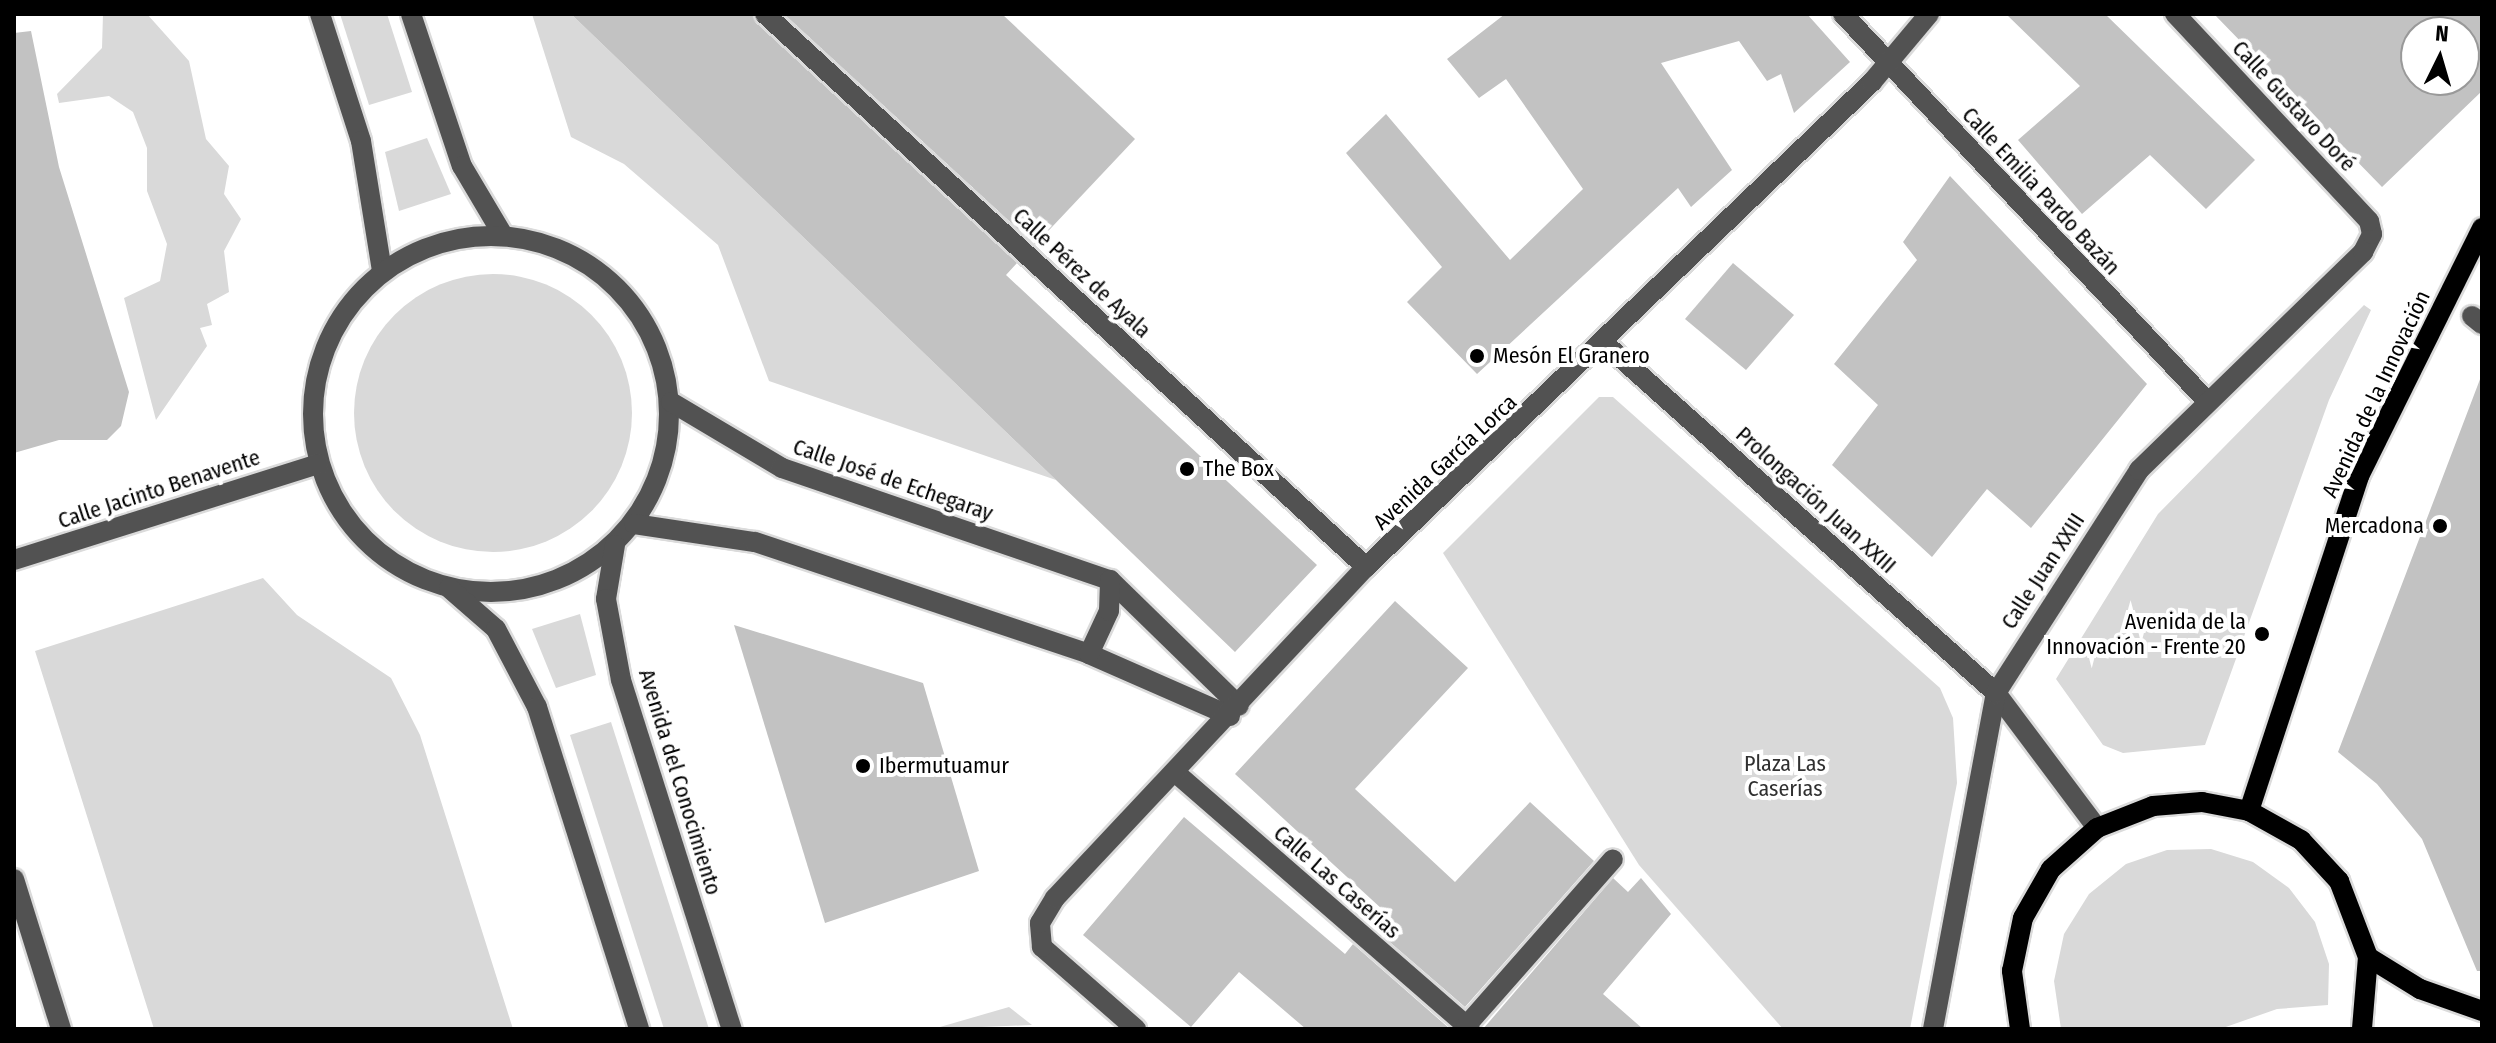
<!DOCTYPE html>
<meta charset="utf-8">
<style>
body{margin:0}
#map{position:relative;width:2496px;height:1043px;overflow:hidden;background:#fff;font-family:"Fira Sans Condensed",sans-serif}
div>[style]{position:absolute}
.green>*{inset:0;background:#d9d9d9}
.round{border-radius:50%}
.building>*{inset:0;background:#c2c2c2}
.roads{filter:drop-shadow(2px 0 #dbdbdb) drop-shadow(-2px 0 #dbdbdb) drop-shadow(0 2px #dbdbdb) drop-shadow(0 -2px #dbdbdb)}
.minor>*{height:20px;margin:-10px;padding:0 10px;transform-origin:10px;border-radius:10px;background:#525252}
.minor>.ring{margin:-10px;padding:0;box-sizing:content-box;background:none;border:20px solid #525252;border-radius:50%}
.major>*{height:20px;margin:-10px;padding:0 10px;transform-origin:10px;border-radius:10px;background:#000}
.dots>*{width:22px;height:22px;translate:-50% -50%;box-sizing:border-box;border:4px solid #fff;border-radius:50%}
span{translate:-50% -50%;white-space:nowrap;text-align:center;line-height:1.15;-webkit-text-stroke:8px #fff;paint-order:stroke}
.street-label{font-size:22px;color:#000}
.poi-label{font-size:22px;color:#000}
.left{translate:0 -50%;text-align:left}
.right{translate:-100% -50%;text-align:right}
.park-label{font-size:22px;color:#303030}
.frame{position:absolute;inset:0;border:16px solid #000;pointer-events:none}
.north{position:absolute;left:2400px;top:16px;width:80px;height:80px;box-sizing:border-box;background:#fff;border:2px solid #999;border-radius:50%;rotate:5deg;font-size:22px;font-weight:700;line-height:32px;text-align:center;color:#000}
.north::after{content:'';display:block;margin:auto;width:28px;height:36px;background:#000;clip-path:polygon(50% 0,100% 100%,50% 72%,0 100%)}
</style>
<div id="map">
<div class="green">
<div style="clip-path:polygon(103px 14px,147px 14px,189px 61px,206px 139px,229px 166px,224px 194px,241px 219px,224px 251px,229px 292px,207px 304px,212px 325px,200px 328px,207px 346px,156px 420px,124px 298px,160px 281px,167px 244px,147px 191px,147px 148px,133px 112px,109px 96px,59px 103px,57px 94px,102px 48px)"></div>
<div style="clip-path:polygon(340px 14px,387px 14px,412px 92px,369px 105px)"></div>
<div style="clip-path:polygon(532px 14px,571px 14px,1056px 480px,769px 381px,718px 245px,624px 164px,571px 137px)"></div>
<div style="clip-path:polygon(427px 138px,451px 194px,399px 211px,385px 152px)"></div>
<div class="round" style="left:354px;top:274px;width:278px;height:278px"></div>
<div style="clip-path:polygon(2364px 305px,2371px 310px,2329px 400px,2205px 745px,2123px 753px,2103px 745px,2056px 679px,2158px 514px)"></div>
<div style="clip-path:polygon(1599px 397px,1613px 397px,1940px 688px,1953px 718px,1957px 783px,1910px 1029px,1783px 1029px,1639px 865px,1443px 553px)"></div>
<div style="clip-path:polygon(263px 578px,297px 615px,391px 678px,420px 735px,513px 1029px,154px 1029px,35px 651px)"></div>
<div style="clip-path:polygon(580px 614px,596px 675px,556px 688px,532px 629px)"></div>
<div style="clip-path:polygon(611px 722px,709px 1029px,664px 1029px,570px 735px)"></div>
<div style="clip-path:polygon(2211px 849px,2253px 862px,2289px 888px,2315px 922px,2329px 964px,2328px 1005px,2277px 1009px,2220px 1029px,2061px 1029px,2054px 981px,2064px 934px,2089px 894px,2126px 864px,2167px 850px)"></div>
<div style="clip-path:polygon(1009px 1007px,1032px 1025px,933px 1029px)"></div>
</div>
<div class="building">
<div style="clip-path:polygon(571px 14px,752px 14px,1017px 263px,1006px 275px,1317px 565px,1235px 652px)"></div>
<div style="clip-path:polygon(784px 14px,1002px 14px,1135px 139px,1035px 245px)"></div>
<div style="clip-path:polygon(1505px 14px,1807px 14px,1850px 62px,1794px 113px,1781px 74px,1767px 81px,1739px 41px,1661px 63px,1732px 170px,1691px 207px,1678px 188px,1477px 374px,1407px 302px,1442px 267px,1346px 153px,1386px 114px,1510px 260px,1583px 189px,1506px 79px,1479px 98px,1447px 59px)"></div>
<div style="clip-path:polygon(2006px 14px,2105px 14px,2255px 160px,2206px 209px,2150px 155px,2082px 214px,2018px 140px,2080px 86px)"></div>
<div style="clip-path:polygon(evenodd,2214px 14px,2482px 14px,2482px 91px,2382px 187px,2214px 14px,2416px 32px,2464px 32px,2464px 80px,2416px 80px,2416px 32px)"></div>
<div style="clip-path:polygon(31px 31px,59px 167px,129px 392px,121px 426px,107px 440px,59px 440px,14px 453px,14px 33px)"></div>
<div style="clip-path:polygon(1950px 176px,2147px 384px,2031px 528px,1987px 489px,1932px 557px,1832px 465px,1878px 405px,1834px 364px,1917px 260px,1903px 242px)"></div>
<div style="clip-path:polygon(1733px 263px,1794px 315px,1746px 370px,1685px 319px)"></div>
<div style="clip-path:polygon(2482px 374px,2482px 971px,2477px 971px,2422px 839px,2377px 784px,2338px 752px)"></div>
<div style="clip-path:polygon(1395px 601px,1468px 668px,1355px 789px,1455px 882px,1530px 802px,1594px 861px,1465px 1007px,1370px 925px,1383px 910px,1235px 774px)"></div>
<div style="clip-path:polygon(734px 625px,923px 683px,979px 871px,825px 923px)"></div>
<div style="clip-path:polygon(1184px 817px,1345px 954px,1353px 944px,1450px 1029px,1306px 1029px,1239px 972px,1191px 1027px,1083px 935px)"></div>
<div style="clip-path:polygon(1613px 878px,1628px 892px,1641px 878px,1671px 914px,1603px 994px,1643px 1029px,1483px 1029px)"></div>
</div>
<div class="roads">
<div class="minor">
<div style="left:320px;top:14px;width:133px;rotate:72.1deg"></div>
<div style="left:361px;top:141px;width:132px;rotate:80.8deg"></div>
<div style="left:411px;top:14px;width:160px;rotate:71.5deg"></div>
<div style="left:462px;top:166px;width:80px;rotate:59.3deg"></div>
<div style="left:765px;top:14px;width:817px;rotate:42.62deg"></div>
<div style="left:1843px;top:14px;width:530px;rotate:46.76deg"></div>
<div class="ring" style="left:313px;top:236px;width:336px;height:336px"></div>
<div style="left:2472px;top:316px;width:13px;rotate:39deg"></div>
<div style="left:1604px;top:343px;width:526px;rotate:41.76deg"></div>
<div style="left:1996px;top:693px;width:169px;rotate:53.2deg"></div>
<div style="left:671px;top:402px;width:129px;rotate:30.7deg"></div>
<div style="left:782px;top:468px;width:347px;rotate:18.9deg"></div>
<div style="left:1110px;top:580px;width:180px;rotate:44.3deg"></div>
<div style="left:634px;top:524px;width:122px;rotate:8.5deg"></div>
<div style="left:755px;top:542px;width:352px;rotate:18.5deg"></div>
<div style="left:1089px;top:654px;width:154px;rotate:23.7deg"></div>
<div style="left:615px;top:545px;width:55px;rotate:99.5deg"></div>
<div style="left:606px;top:599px;width:82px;rotate:79.5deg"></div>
<div style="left:621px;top:680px;width:366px;rotate:72.4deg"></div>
<div style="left:14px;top:560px;width:319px;rotate:-17.5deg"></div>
<div style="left:449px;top:588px;width:62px;rotate:41.1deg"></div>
<div style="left:496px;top:629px;width:88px;rotate:62.3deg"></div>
<div style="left:537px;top:707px;width:338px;rotate:72.4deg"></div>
<div style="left:1089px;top:654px;width:47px;rotate:-65.1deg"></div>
<div style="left:1109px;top:611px;width:31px;rotate:-88deg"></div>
<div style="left:1177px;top:774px;width:388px;rotate:41deg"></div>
<div style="left:14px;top:879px;width:157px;rotate:72.6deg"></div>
<div style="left:1466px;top:1026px;width:222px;rotate:-48.6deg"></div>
<div style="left:1136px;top:1029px;width:125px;rotate:-138.9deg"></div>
<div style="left:1042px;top:947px;width:24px;rotate:-95deg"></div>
<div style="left:1040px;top:923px;width:29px;rotate:-59deg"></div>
<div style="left:1055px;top:898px;width:454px;rotate:-46.8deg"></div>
<div style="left:1366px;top:567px;width:701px;rotate:-43.79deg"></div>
<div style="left:1872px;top:82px;width:89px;rotate:-50deg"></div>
<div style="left:1933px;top:1029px;width:342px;rotate:-79.4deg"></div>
<div style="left:1996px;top:693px;width:265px;rotate:-57.3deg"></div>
<div style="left:2139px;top:470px;width:313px;rotate:-44.2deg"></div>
<div style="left:2363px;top:252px;width:20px;rotate:-63deg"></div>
<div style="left:2372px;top:234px;width:13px;rotate:-103deg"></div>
<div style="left:2369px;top:221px;width:284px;rotate:-133.1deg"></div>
</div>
<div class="major">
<div style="left:2249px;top:811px;width:353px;rotate:-71.8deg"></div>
<div style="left:2359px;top:476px;width:277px;rotate:-63.6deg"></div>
<div style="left:2368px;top:957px;width:61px;rotate:31.6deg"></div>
<div style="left:2420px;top:989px;width:66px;rotate:19.5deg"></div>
<div style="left:2020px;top:1029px;width:59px;rotate:-97.9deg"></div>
<div style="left:2012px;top:971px;width:54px;rotate:-78.3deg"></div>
<div style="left:2023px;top:918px;width:56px;rotate:-60.3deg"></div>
<div style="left:2051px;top:869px;width:62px;rotate:-41.7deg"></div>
<div style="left:2097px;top:828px;width:60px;rotate:-21.4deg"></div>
<div style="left:2153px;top:806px;width:49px;rotate:-4.7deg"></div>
<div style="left:2202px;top:802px;width:48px;rotate:10.8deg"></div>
<div style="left:2249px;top:811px;width:60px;rotate:29.1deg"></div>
<div style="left:2301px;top:840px;width:56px;rotate:47.2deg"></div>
<div style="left:2339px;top:881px;width:81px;rotate:69.1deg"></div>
<div style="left:2368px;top:957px;width:72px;rotate:94.8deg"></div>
</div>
</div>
<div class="dots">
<div style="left:1477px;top:356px;background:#000"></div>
<div style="left:1187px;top:469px;background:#000"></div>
<div style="left:2440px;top:526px;background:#000"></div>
<div style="left:2262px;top:634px;background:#000"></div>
<div style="left:863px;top:766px;background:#000"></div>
</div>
<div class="street-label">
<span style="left:2294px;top:106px;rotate:47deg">Calle Gustavo Doré</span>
<span style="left:2041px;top:191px;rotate:47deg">Calle Emilia Pardo Bazán</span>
<span style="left:1082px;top:273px;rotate:43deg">Calle Pérez de Ayala</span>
<span style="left:2376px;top:394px;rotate:-65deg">Avenida de la Innovación</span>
<span style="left:1445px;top:462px;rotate:-43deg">Avenida García Lorca</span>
<span style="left:893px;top:480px;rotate:19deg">Calle José de Echegaray</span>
<span style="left:159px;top:489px;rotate:-18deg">Calle Jacinto Benavente</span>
<span style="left:1816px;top:500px;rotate:42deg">Prolongación Juan XXIII</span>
<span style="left:2043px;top:571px;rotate:-57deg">Calle Juan XXIII</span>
<span style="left:680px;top:782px;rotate:73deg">Avenida del Conocimiento</span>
<span style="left:1337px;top:882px;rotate:41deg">Calle Las Caserías</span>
</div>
<div class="poi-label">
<span class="left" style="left:1493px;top:356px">Mesón El Granero</span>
<span class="left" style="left:1203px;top:469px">The Box</span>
<span class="right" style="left:2424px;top:526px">Mercadona</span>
<span class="right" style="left:2246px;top:634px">Avenida de la<br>Innovación - Frente 20</span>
<span class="left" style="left:879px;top:766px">Ibermutuamur</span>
</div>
<div class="park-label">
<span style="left:1785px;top:776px">Plaza Las<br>Caserías</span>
</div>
<div class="frame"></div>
<div class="north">N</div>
</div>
